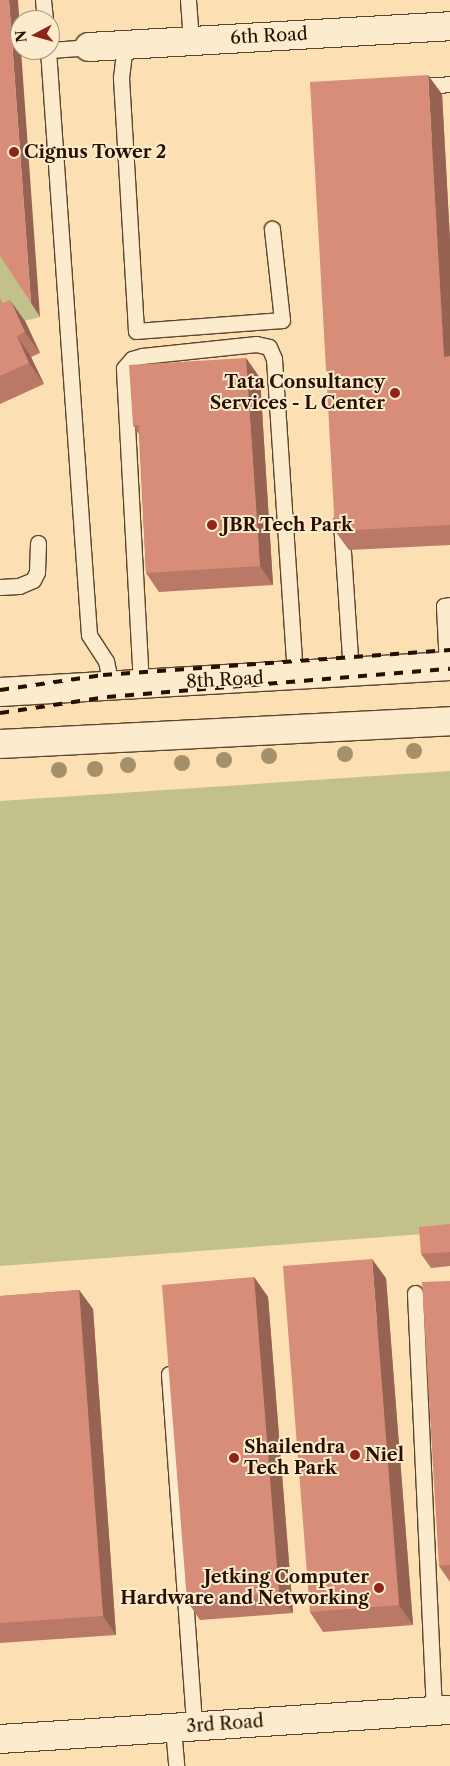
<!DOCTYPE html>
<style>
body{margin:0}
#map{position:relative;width:450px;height:1766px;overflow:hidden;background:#fce0b4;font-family:"Libre Caslon Text",serif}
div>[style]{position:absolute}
.green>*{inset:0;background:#c2c18b}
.roads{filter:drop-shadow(1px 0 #5d442d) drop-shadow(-1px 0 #5d442d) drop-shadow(0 1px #5d442d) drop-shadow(0 -1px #5d442d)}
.service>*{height:15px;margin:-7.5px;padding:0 7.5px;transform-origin:7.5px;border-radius:7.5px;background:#fdebce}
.minor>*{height:28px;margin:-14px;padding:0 14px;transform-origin:14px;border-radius:14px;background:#fdebce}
.secondary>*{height:28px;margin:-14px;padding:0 14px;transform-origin:14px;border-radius:14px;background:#fdebce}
.rail>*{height:4px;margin-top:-2px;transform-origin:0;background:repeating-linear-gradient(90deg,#281000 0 9px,transparent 0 18px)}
.trees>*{width:16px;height:16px;margin:-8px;border-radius:50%;background:#a5906c}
.wall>*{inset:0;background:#b97966}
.shaded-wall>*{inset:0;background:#966353}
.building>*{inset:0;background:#d78d77}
.dots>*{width:14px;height:14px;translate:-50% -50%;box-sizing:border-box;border:2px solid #fdebce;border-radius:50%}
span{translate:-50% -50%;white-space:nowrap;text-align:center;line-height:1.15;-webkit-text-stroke:4px #fdebce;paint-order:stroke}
.street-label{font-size:18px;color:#281000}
.poi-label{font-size:18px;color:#281000;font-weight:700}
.left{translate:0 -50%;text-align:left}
.right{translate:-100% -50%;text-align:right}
.north{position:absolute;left:10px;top:10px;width:50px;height:50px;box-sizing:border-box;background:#fdebce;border:1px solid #a8937c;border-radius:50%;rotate:264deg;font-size:14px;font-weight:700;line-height:20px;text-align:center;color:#281000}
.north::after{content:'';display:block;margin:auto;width:18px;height:22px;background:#8f2418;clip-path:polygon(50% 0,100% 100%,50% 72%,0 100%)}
</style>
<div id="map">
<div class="green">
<div style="clip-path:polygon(0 254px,40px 317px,0 327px)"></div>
<div style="clip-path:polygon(450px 771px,450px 1232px,0 1266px,0 801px)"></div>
</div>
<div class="roads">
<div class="service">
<div style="left:43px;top:0;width:20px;rotate:84deg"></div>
<div style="left:188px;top:0;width:41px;rotate:85.8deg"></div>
<div style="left:125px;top:45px;width:33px;rotate:97deg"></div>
<div style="left:121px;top:78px;width:253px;rotate:86.6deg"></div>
<div style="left:136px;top:331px;width:146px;rotate:-4.3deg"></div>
<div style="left:282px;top:320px;width:92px;rotate:-96.3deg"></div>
<div style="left:48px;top:50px;width:586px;rotate:85.99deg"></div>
<div style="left:89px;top:635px;width:31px;rotate:57deg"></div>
<div style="left:106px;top:661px;width:25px;rotate:78deg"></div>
<div style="left:50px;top:50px;width:39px;rotate:-4deg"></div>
<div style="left:416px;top:86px;width:34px;rotate:-3deg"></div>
<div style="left:341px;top:522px;width:151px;rotate:86.2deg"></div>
<div style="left:0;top:587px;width:19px;rotate:-3deg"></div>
<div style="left:19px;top:586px;width:15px;rotate:-23deg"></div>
<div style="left:33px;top:580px;width:9px;rotate:-63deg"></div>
<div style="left:37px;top:572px;width:29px;rotate:-88deg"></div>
<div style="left:447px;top:666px;width:60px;rotate:-92.9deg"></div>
<div style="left:444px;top:606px;width:6px;rotate:-9deg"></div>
<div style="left:141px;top:684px;width:316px;rotate:-93.1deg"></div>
<div style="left:124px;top:368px;width:12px;rotate:-48deg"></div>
<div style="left:132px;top:359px;width:10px;rotate:-17deg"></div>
<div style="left:142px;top:356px;width:115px;rotate:-6deg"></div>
<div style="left:256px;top:344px;width:13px;rotate:13deg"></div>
<div style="left:269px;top:347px;width:13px;rotate:67deg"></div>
<div style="left:274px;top:359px;width:319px;rotate:86.2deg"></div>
<div style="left:415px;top:1293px;width:418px;rotate:87.4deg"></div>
<div style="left:169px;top:1374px;width:353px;rotate:85.9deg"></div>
<div style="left:173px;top:1728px;width:38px;rotate:85deg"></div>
</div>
<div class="minor">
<div style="left:89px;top:47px;width:362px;rotate:-3.3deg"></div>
<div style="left:0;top:1739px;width:451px;rotate:-3.7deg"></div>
</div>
<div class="secondary">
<div style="left:0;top:692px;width:451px;rotate:-3.3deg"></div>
<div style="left:0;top:744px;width:451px;rotate:-2.9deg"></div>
</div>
</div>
<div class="rail">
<div style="left:0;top:690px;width:104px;rotate:-8.3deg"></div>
<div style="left:103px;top:675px;width:348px;rotate:-4.1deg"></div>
<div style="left:0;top:713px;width:108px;rotate:-8.5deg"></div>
<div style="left:107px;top:697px;width:344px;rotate:-4.7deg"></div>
</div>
<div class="trees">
<div style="left:414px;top:751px"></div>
<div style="left:345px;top:754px"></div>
<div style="left:269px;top:756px"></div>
<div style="left:224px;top:760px"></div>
<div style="left:182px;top:763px"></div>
<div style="left:128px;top:765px"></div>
<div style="left:95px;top:769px"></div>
<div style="left:59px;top:770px"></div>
</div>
<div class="wall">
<div style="clip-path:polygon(442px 94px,450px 240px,450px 545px,349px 550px,335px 531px)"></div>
<div style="clip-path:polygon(0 299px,3px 304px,25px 321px,40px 353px,31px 357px,44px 384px,0 404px)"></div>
<div style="clip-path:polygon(246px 358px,260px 378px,273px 585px,159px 592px,146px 573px,139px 434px,133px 425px)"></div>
<div style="clip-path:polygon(450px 1224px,450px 1266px,431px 1268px,421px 1254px)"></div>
<div style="clip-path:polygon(254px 1277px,268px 1297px,293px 1613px,200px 1620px,187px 1601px)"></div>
<div style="clip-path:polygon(386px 1278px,413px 1625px,323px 1632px,310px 1612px)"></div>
<div style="clip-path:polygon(450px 1281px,450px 1582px,439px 1566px)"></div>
<div style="clip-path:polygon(79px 1290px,93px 1309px,116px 1635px,0 1643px,0 1296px)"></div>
</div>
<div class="shaded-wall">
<div style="clip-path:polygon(9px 0,18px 0,20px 30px,20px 50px,21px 50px,40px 317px,31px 303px)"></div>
<div style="clip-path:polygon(428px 75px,442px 94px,450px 240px,450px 365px,444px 357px)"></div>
<div style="clip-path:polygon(10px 300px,25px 321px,40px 353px,25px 332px)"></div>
<div style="clip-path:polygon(17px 336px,31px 357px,44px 384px,29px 363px)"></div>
<div style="clip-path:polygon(246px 358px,260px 378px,273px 585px,260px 566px)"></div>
<div style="clip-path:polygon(372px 1259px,386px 1278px,413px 1625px,399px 1605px)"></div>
<div style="clip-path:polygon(254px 1277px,268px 1297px,293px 1613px,279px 1593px)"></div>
<div style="clip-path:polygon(79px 1290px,93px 1309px,116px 1635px,103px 1616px)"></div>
</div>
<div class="building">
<div style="clip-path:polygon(0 0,9px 0,31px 303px,0 256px)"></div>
<div style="clip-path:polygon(428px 75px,444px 357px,450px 356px,450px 525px,335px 531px,310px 82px)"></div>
<div style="clip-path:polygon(0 299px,2px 304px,10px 300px,25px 332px,17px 336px,29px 363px,0 376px)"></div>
<div style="clip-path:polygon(246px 358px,260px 566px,146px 573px,139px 425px,133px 425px,129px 365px)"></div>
<div style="clip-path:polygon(450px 1224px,450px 1252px,421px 1254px,419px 1227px)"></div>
<div style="clip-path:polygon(372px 1259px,399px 1605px,310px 1612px,283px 1266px)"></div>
<div style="clip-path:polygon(254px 1277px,279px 1593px,187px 1601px,162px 1285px)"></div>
<div style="clip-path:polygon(450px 1281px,450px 1565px,439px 1566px,422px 1282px)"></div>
<div style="clip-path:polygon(79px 1290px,103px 1616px,0 1623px,0 1296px)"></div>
</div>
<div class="dots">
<div style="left:14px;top:152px;background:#8f2418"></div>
<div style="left:395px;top:393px;background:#8f2418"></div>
<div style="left:212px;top:525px;background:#8f2418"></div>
<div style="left:355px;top:1455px;background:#8f2418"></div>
<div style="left:234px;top:1458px;background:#8f2418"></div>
<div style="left:379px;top:1588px;background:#8f2418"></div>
</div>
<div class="street-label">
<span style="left:269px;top:36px;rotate:-3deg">6th Road</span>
<span style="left:225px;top:680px;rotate:-3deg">8th Road</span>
<span style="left:225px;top:1724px;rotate:-4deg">3rd Road</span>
</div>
<div class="poi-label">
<span class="left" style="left:24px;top:152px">Cignus Tower 2</span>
<span class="right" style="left:385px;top:393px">Tata Consultancy<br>Services - L Center</span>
<span class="left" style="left:222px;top:525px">JBR Tech Park</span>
<span class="left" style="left:244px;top:1458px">Shailendra<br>Tech Park</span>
<span class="left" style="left:365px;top:1455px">Niel</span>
<span class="right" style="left:369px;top:1588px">Jetking Computer<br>Hardware and Networking</span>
</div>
<div class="north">N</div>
</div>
